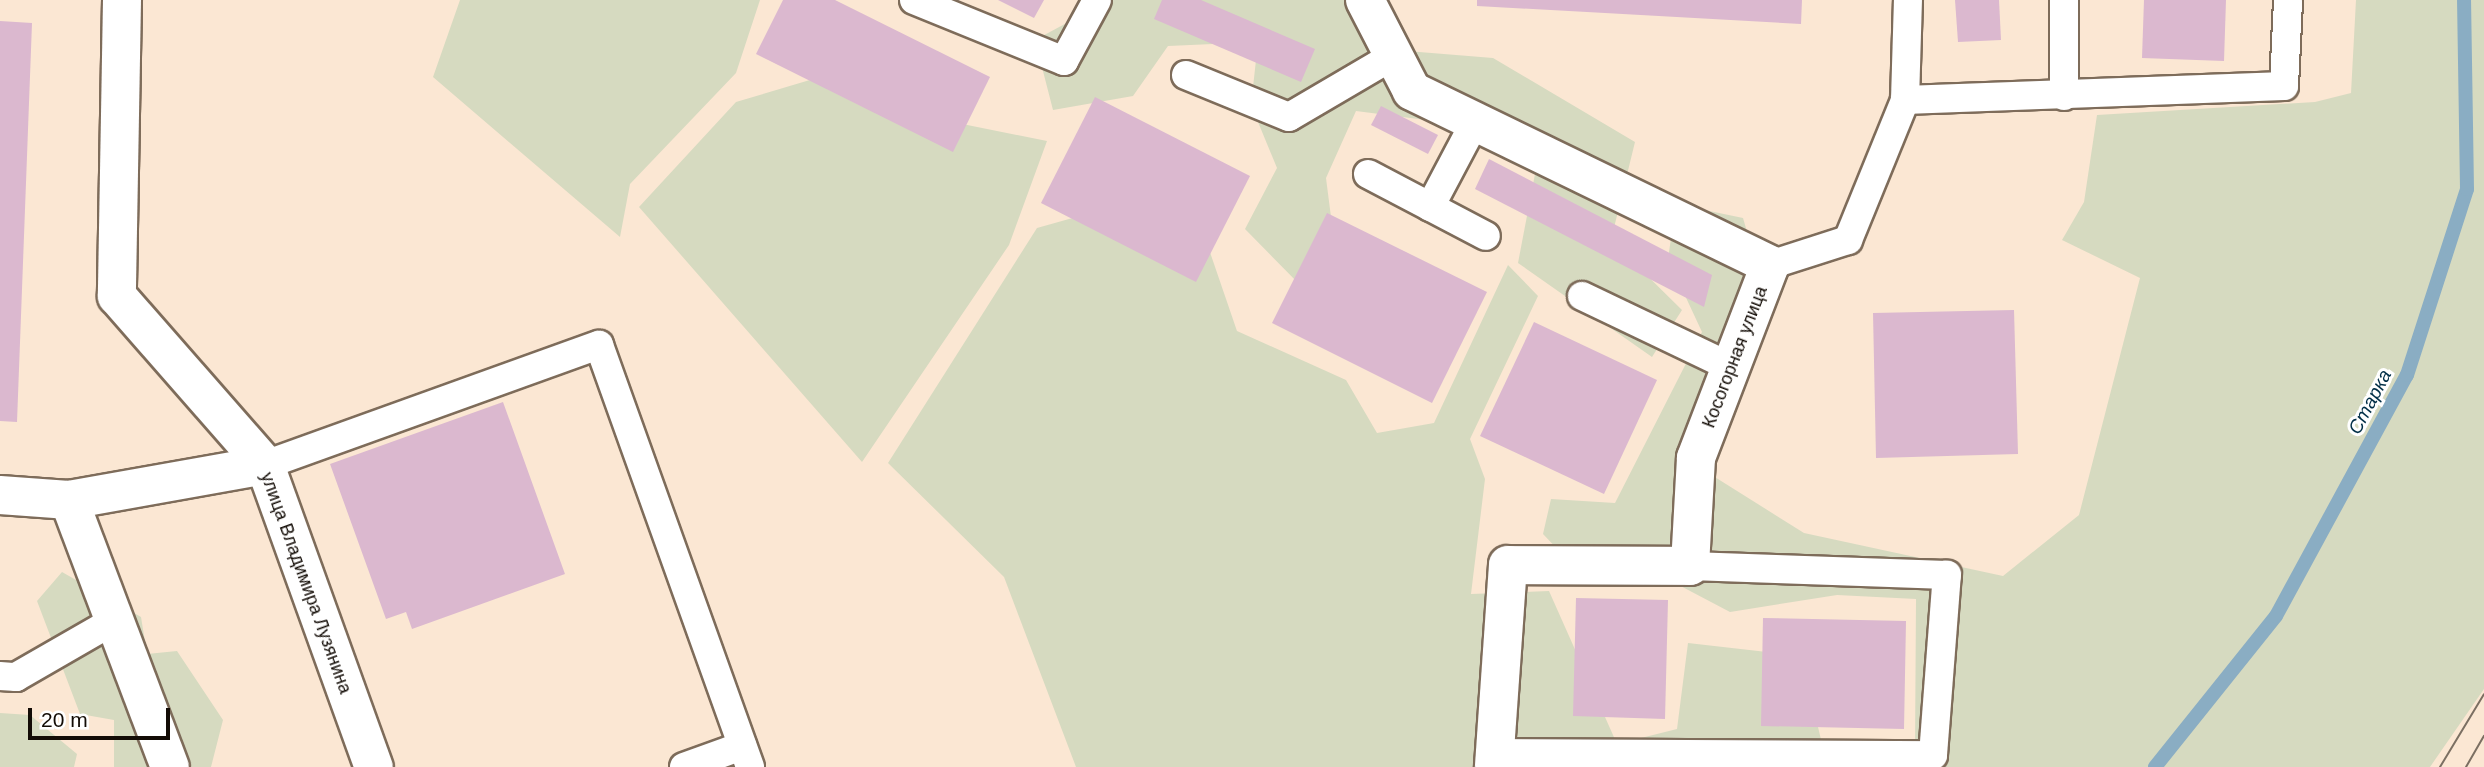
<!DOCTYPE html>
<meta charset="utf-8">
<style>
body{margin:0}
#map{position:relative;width:2484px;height:767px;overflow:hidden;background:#fbe7d3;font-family:Arial,sans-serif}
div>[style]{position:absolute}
.green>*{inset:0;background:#d6dac0}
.stream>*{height:14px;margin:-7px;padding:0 7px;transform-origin:7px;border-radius:7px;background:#8aadc3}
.building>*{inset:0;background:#dbb8cf}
.roads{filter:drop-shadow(2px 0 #7e6c5a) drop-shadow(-2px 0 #7e6c5a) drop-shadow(0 2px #7e6c5a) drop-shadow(0 -2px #7e6c5a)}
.lane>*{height:28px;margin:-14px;padding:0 14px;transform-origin:14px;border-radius:14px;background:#fff}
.street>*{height:38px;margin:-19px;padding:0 19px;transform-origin:19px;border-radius:19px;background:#fff}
.tram>*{height:2px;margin:-1px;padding:0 1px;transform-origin:1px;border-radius:1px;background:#7b6f62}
span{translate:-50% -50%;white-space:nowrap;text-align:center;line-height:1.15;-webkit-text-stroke:6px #fff;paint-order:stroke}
.street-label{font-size:18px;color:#130c06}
.water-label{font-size:19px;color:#002e46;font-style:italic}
.scale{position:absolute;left:28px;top:708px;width:142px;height:32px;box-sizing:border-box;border:4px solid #130c06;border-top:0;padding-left:9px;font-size:21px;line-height:24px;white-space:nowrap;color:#130c06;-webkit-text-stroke:5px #fff;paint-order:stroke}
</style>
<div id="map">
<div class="green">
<div style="clip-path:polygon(460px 0,760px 0,736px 73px,630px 184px,620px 237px,433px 77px)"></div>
<div style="clip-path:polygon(1086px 0,1356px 0,1370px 48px,1493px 58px,1635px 142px,1611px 240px,1682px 310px,1652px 357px,1518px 263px,1535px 174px,1465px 125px,1356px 111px,1326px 178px,1336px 256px,1302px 287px,1245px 229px,1277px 168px,1251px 105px,1258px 42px,1168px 46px,1133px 96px,1053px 110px,1035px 40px,1087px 12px)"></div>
<div style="clip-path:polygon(2356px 0,2484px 0,2484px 689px,2430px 767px,1902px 767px,1915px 749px,1916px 599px,1837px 595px,1730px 612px,1673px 582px,1585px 578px,1543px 534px,1551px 499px,1615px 503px,1702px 332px,1668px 259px,1676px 204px,1743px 218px,1760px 276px,1710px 474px,1804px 533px,2003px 576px,2079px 515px,2140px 278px,2062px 240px,2084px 202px,2097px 115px,2315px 102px,2351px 93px)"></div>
<div style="clip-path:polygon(830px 74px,903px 112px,1047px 141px,1009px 245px,862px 462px,639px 207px,736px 102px)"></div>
<div style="clip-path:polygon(1140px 199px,1201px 226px,1237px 331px,1346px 380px,1377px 433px,1434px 423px,1508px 265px,1538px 296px,1470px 439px,1485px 479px,1471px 594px,1549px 591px,1617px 744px,1677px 729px,1688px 643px,1801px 656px,1824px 752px,1804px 767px,1076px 767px,1004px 577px,888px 463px,1037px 228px)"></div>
<div style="clip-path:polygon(62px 572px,141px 617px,147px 654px,177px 651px,223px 720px,211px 767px,114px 767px,114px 720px,80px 714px,37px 601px)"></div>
<div style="clip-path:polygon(0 713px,30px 715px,77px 754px,74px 767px,0 767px)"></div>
</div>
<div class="stream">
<div style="left:2155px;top:767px;width:193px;rotate:-51.3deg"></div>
<div style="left:2276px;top:616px;width:274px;rotate:-61.5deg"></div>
<div style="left:2407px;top:375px;width:195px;rotate:-72.1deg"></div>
<div style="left:2467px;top:189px;width:189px;rotate:-90.9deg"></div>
</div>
<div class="building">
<div style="clip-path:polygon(783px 0,835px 0,990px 77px,953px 152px,756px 54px)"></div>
<div style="clip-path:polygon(998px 0,1044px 0,1034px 18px)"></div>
<div style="clip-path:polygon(1162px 0,1201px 0,1315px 49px,1301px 82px,1154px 19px)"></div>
<div style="clip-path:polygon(1477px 0,1802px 0,1801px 24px,1477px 6px)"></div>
<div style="clip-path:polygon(1955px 0,1999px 0,2001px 40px,1958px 42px)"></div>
<div style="clip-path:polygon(2144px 0,2226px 0,2224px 61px,2142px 58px)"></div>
<div style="clip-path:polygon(0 21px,32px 23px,17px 422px,0 421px)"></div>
<div style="clip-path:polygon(1095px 97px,1250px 176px,1196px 282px,1041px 203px)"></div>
<div style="clip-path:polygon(1381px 106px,1438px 135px,1428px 154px,1371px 125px)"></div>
<div style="clip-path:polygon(1489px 159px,1712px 275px,1704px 307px,1475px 189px)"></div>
<div style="clip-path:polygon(1327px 213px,1487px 292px,1432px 403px,1272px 323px)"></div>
<div style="clip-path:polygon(2014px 310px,2018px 454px,1876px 458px,1873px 313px)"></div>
<div style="clip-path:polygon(1534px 322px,1657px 380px,1604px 494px,1480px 436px)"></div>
<div style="clip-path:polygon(503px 402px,565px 574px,412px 629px,406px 612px,386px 619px,330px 464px)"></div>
<div style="clip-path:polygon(1576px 598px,1668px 600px,1665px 719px,1573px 716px)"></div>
<div style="clip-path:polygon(1763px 618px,1906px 621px,1904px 729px,1761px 726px)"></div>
</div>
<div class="roads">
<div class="lane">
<div style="left:914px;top:0;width:162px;rotate:22.1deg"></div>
<div style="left:1064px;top:61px;width:69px;rotate:-61.6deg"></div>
<div style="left:2064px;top:0;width:96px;rotate:90deg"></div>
<div style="left:1186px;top:75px;width:111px;rotate:22.2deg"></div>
<div style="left:1289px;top:117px;width:121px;rotate:-30.4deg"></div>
<div style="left:1905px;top:100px;width:100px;rotate:-88.3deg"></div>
<div style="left:1368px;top:174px;width:133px;rotate:27.7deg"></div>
<div style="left:1430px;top:207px;width:96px;rotate:-62.1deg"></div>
<div style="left:1770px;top:265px;width:82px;rotate:-17.8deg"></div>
<div style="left:1848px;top:240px;width:151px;rotate:-67.8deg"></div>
<div style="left:1905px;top:100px;width:379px;rotate:-2.1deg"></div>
<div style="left:2284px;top:86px;width:86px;rotate:-87.3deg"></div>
<div style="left:1582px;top:296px;width:165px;rotate:25.5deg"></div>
<div style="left:265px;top:465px;width:355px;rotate:-19.8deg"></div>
<div style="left:599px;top:345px;width:448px;rotate:70.3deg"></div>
<div style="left:0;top:676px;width:16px;rotate:4deg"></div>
<div style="left:16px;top:677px;width:114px;rotate:-29.9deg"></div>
<div style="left:1495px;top:753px;width:438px;rotate:0.3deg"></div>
<div style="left:1933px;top:755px;width:181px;rotate:-85.6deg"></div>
<div style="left:1947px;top:575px;width:257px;rotate:-178deg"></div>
<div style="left:684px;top:767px;width:62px;rotate:-19.9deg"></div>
</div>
<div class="street">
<div style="left:122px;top:0;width:296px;rotate:91deg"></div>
<div style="left:117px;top:296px;width:225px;rotate:48.8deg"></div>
<div style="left:265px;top:465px;width:321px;rotate:70.2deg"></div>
<div style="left:1365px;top:0;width:102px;rotate:62.7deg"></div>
<div style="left:1412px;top:91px;width:398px;rotate:25.9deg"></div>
<div style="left:1770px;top:265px;width:207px;rotate:111deg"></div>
<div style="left:1696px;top:458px;width:108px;rotate:93.2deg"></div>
<div style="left:1690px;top:566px;width:182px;rotate:-179.7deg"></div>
<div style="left:1508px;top:565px;width:202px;rotate:94deg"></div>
<div style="left:0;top:495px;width:69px;rotate:4.1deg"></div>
<div style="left:69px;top:500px;width:199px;rotate:-10.1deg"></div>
<div style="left:69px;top:500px;width:285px;rotate:69.3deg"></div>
</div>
</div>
<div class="tram">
<div style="left:2440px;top:767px;width:85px;rotate:-58.9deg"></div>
<div style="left:2466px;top:767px;width:36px;rotate:-60deg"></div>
</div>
<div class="street-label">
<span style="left:1735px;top:357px;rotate:-69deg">Косогорная улица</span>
<span style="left:306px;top:583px;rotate:70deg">улица Владимира Лузянина</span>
</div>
<div class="water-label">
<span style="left:2370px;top:402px;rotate:-62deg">Старка</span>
</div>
<div class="scale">20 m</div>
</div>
